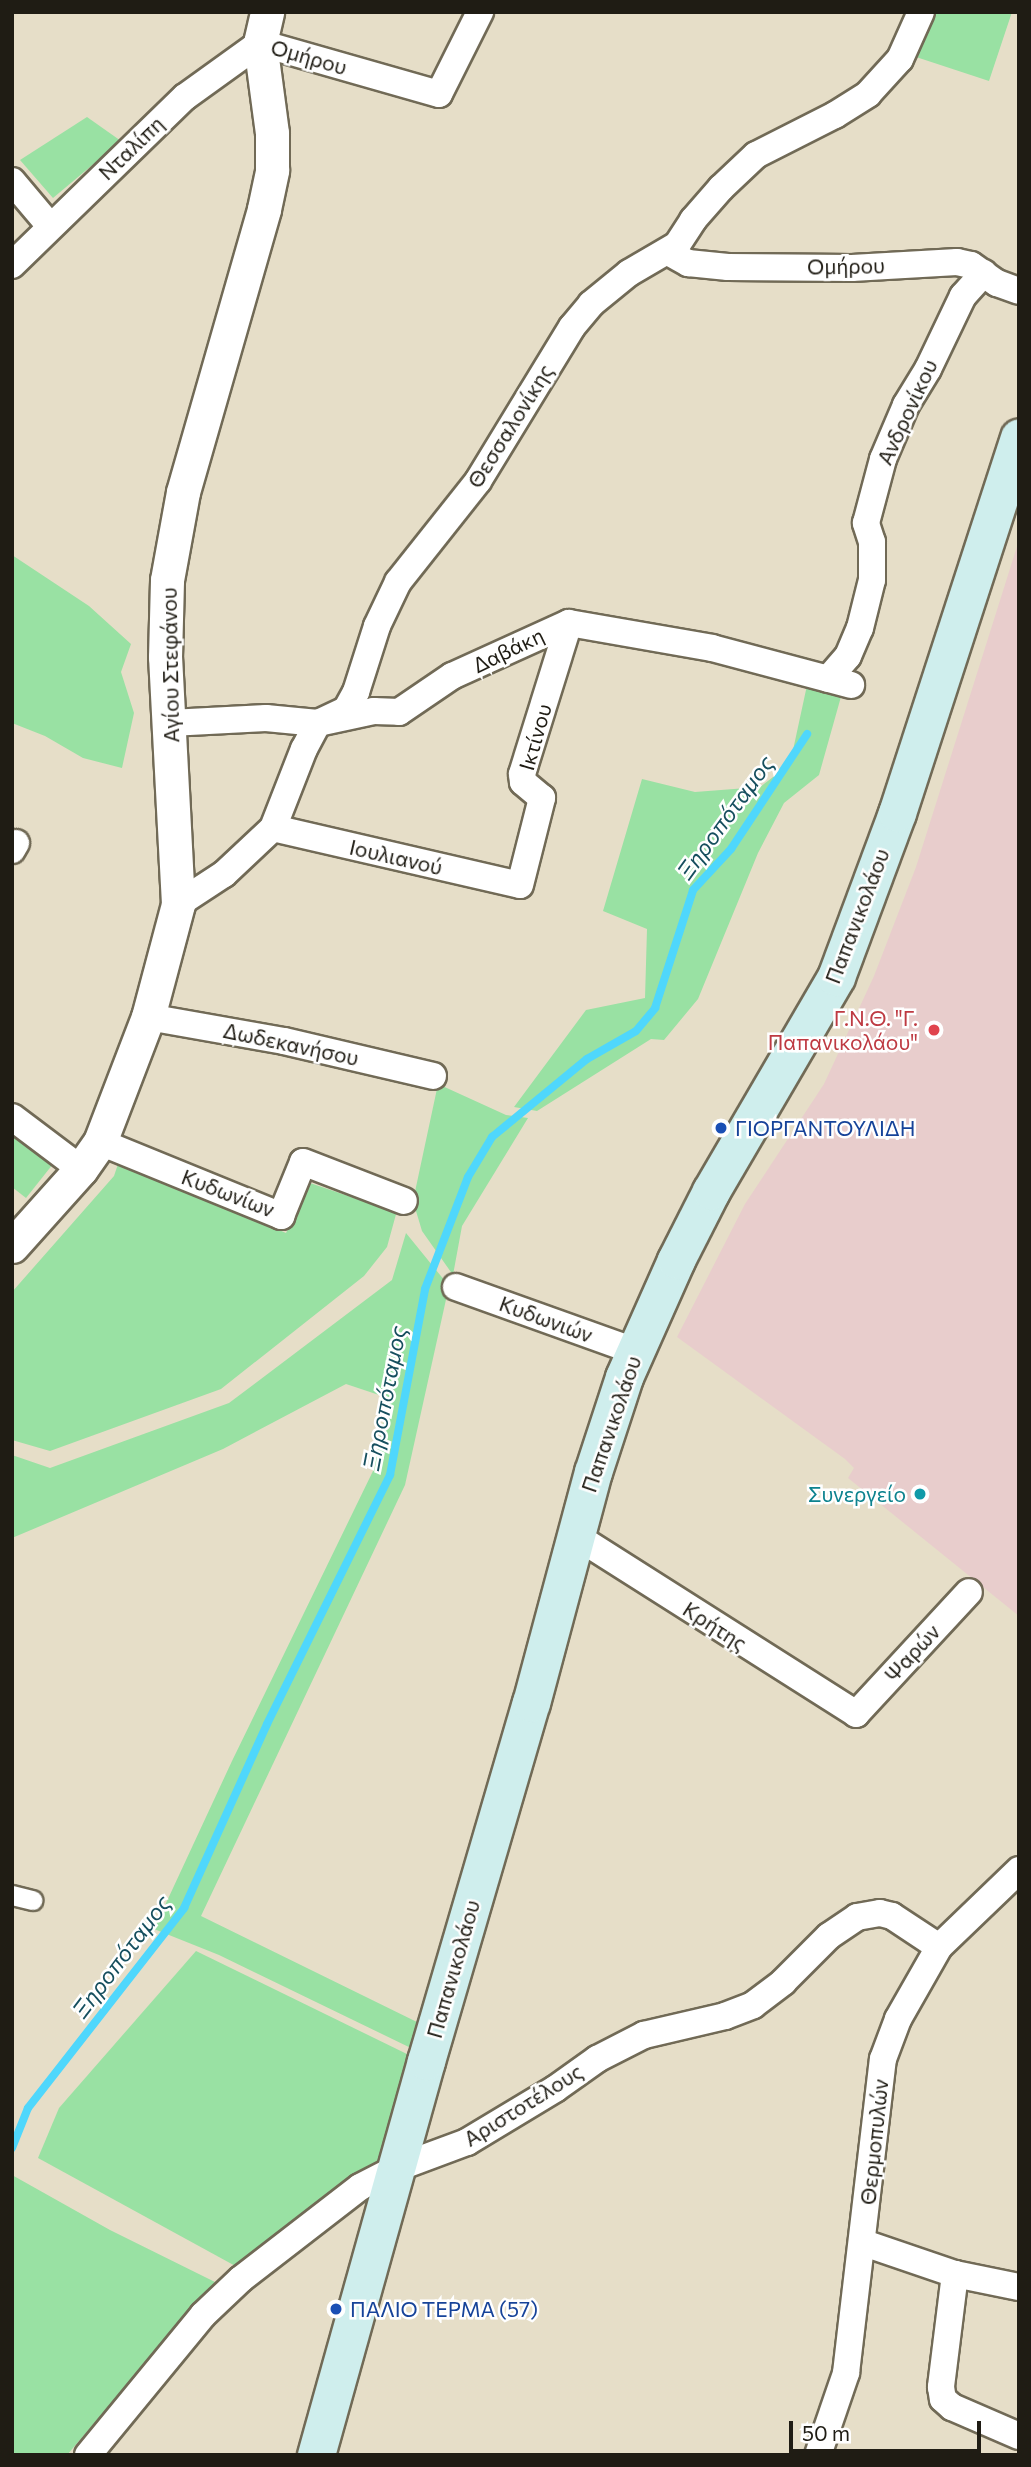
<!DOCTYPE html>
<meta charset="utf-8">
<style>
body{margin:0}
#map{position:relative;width:1031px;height:2467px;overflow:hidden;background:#e6dec8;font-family:Commissioner,sans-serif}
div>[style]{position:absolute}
.medical>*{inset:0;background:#e8cdcc}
.green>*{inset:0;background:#99e1a3}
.stream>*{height:8px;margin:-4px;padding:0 4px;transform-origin:4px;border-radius:4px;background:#4fd7fc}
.roads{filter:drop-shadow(2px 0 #716a56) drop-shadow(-2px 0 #716a56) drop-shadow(0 2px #716a56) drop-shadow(0 -2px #716a56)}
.pedestrian>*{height:19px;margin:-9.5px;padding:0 9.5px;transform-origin:9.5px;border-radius:9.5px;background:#fff}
.minor>*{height:26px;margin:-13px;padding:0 13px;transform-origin:13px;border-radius:13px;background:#fff}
.tertiary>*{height:33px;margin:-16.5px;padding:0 16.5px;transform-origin:16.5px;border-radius:16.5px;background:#fff}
.secondary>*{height:37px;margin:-18.5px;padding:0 18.5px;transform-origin:18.5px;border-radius:18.5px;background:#cfeeed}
.dots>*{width:19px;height:19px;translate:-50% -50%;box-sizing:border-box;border:4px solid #fff;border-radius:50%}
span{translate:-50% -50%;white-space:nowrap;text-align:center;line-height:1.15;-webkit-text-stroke:5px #fff;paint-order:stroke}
.street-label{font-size:21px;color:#1f1c14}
.health-label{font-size:21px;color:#be3a42}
.right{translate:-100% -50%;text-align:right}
.transit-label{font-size:21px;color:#164399}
.left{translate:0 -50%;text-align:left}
.culture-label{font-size:21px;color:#0d838f}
.water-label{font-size:23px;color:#164f5e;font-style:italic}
.frame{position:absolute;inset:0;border:14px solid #1f1c14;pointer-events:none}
.scale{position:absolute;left:789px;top:2421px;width:192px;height:32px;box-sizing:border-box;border:4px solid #1f1c14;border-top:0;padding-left:9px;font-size:21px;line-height:24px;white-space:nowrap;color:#1f1c14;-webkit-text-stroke:5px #fff;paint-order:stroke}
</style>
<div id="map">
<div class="medical">
<div style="clip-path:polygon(1019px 540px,1019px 1616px,848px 1478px,854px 1468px,845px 1459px,677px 1337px,745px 1204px,824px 1084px,874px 976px,916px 867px)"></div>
</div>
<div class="green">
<div style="clip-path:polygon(933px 12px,1012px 12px,989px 81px,910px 55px)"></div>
<div style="clip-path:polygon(87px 117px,121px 141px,53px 198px,20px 160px)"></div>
<div style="clip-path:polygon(12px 555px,89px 606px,131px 644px,121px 672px,134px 713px,122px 768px,83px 758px,45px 736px,12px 723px)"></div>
<div style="clip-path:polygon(809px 676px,844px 686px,819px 775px,784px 803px,758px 853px,698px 999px,664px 1040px,651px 1039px,537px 1111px,514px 1107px,586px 1010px,645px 998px,647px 929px,603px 911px,642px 779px,695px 792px,760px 787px,790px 764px)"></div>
<div style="clip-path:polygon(438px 1084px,506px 1115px,528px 1118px,462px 1226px,453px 1275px,422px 1231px,413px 1201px)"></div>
<div style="clip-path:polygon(12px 1132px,53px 1164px,26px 1198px,12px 1187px)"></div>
<div style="clip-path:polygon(119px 1161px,286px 1233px,310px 1183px,360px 1200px,398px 1207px,387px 1247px,364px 1276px,221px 1389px,50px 1451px,12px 1440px,12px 1292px,114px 1176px)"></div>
<div style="clip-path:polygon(406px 1233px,449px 1286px,405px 1485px,201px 1916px,421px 2024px,415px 2050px,219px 1955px,154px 1929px,232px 1761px,373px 1471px,388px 1402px,382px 1396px,346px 1384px,223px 1449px,12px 1538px,12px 1455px,50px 1468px,229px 1403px,392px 1280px)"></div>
<div style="clip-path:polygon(196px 1951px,409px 2055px,378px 2166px,239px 2268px,38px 2158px,59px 2108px)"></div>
<div style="clip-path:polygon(12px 2175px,110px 2230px,215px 2282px,67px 2455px,12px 2455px)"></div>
</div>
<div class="stream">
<div style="left:12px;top:2148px;width:43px;rotate:-68.2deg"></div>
<div style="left:28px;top:2108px;width:254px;rotate:-52deg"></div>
<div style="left:184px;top:1908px;width:202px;rotate:-65.7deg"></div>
<div style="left:267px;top:1724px;width:278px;rotate:-63.7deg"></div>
<div style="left:390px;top:1475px;width:189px;rotate:-79.3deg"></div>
<div style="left:425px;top:1289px;width:120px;rotate:-69deg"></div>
<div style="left:468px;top:1177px;width:47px;rotate:-59deg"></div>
<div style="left:492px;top:1137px;width:123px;rotate:-39.4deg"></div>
<div style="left:587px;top:1059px;width:56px;rotate:-29.7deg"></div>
<div style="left:636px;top:1031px;width:30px;rotate:-50deg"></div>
<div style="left:655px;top:1008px;width:124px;rotate:-72.1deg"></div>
<div style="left:693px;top:890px;width:56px;rotate:-47.2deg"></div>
<div style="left:731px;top:849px;width:138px;rotate:-56.5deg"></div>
</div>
<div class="roads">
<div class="pedestrian">
<div style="left:12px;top:1895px;width:21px;rotate:14deg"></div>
</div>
<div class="minor">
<div style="left:12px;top:181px;width:59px;rotate:49.8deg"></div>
<div style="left:668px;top:252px;width:23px;rotate:29deg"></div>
<div style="left:688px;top:263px;width:40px;rotate:5.7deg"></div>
<div style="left:728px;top:267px;width:124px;rotate:0.5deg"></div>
<div style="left:852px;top:268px;width:105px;rotate:-3.3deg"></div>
<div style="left:957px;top:262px;width:14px;rotate:12deg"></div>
<div style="left:971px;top:265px;width:32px;rotate:35deg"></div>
<div style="left:997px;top:283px;width:23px;rotate:20deg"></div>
<div style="left:12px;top:265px;width:241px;rotate:-44.2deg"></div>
<div style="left:185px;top:97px;width:92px;rotate:-35.8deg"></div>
<div style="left:260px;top:43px;width:186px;rotate:15.9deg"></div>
<div style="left:439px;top:94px;width:92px;rotate:-63.4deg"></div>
<div style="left:828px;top:679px;width:30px;rotate:-49deg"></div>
<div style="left:848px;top:656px;width:30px;rotate:-67deg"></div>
<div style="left:860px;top:628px;width:49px;rotate:-76deg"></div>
<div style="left:872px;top:580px;width:38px;rotate:-90deg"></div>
<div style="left:872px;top:542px;width:20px;rotate:-108deg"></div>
<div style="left:866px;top:523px;width:66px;rotate:-75.1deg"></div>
<div style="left:883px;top:459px;width:59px;rotate:-66.9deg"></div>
<div style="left:906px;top:405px;width:42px;rotate:-58.6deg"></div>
<div style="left:928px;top:369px;width:81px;rotate:-64.4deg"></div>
<div style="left:963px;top:296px;width:31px;rotate:-48deg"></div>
<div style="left:170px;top:723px;width:96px;rotate:-3deg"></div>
<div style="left:266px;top:718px;width:52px;rotate:5.5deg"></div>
<div style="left:318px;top:723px;width:57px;rotate:-12.1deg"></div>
<div style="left:374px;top:711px;width:25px;rotate:2deg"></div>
<div style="left:399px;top:712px;width:64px;rotate:-34.2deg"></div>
<div style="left:452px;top:676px;width:128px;rotate:-24.4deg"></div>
<div style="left:569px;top:623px;width:145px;rotate:9.9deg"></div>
<div style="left:712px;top:648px;width:144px;rotate:14.9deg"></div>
<div style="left:273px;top:828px;width:253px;rotate:13deg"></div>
<div style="left:520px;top:885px;width:90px;rotate:-75.8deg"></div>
<div style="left:542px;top:798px;width:25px;rotate:-140deg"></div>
<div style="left:523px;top:782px;width:8px;rotate:-97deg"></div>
<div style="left:522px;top:774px;width:158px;rotate:-72.7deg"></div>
<div style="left:12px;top:850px;width:8px;rotate:-60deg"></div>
<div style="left:178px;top:904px;width:55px;rotate:-33.1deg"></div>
<div style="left:224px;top:874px;width:67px;rotate:-43.2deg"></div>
<div style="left:273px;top:828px;width:85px;rotate:-68.6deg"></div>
<div style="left:304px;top:749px;width:30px;rotate:-62deg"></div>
<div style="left:318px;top:723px;width:31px;rotate:-25deg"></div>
<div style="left:346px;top:710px;width:21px;rotate:-61deg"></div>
<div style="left:356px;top:692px;width:69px;rotate:-72.3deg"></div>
<div style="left:377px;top:626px;width:49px;rotate:-64.5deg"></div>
<div style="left:398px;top:582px;width:129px;rotate:-51.6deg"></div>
<div style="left:478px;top:481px;width:180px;rotate:-58.6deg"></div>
<div style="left:572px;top:327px;width:30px;rotate:-50deg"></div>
<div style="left:591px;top:304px;width:49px;rotate:-39.2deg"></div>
<div style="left:629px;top:273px;width:56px;rotate:-30.3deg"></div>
<div style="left:677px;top:245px;width:30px;rotate:-57deg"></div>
<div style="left:693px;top:220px;width:43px;rotate:-48.8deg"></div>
<div style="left:721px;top:188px;width:48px;rotate:-43.3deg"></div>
<div style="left:756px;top:155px;width:89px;rotate:-26.9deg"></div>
<div style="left:835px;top:115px;width:39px;rotate:-32deg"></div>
<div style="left:868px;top:94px;width:47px;rotate:-47.6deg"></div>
<div style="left:900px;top:59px;width:51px;rotate:-65.9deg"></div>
<div style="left:148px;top:1017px;width:138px;rotate:10deg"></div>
<div style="left:284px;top:1041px;width:153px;rotate:13.2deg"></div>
<div style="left:12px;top:1117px;width:86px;rotate:37deg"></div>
<div style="left:100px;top:1142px;width:196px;rotate:22.2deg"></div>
<div style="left:281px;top:1216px;width:58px;rotate:-67.8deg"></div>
<div style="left:303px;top:1162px;width:108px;rotate:21.1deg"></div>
<div style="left:456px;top:1287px;width:190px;rotate:19.7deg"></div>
<div style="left:576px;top:1536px;width:332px;rotate:32.4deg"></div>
<div style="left:856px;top:1714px;width:166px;rotate:-47.2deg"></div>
<div style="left:864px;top:2243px;width:96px;rotate:18.8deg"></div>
<div style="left:955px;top:2274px;width:65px;rotate:11.5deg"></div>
<div style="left:955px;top:2274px;width:114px;rotate:97.1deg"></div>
<div style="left:941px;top:2387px;width:12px;rotate:81deg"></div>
<div style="left:943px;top:2399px;width:12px;rotate:42deg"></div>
<div style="left:952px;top:2407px;width:73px;rotate:23.4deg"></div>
<div style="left:88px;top:2455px;width:181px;rotate:-50.6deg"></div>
<div style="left:203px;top:2315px;width:52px;rotate:-43.5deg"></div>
<div style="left:241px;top:2279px;width:150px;rotate:-37.7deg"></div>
<div style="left:360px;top:2187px;width:42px;rotate:-27.2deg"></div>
<div style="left:397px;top:2168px;width:75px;rotate:-20.4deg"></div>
<div style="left:467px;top:2142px;width:103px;rotate:-31.1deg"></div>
<div style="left:555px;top:2089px;width:52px;rotate:-35.5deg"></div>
<div style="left:597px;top:2059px;width:53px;rotate:-27.1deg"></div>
<div style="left:644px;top:2035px;width:83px;rotate:-13.2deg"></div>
<div style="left:725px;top:2016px;width:30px;rotate:-21deg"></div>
<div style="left:753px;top:2005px;width:38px;rotate:-37deg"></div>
<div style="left:783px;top:1982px;width:65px;rotate:-45deg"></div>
<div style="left:829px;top:1936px;width:34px;rotate:-34deg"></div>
<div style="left:857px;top:1917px;width:23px;rotate:-10deg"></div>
<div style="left:880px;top:1913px;width:12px;rotate:14deg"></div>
<div style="left:892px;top:1916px;width:56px;rotate:33.4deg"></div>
<div style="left:818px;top:2455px;width:87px;rotate:-71.1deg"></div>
<div style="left:846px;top:2373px;width:316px;rotate:-83.3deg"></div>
<div style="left:883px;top:2059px;width:43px;rotate:-69.4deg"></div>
<div style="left:898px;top:2019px;width:83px;rotate:-60.3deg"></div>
<div style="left:939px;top:1947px;width:111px;rotate:-43.9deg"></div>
</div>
<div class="tertiary">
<div style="left:12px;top:1246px;width:103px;rotate:-48.1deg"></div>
<div style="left:81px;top:1169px;width:33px;rotate:-55deg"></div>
<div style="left:100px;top:1142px;width:134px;rotate:-69deg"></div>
<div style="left:148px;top:1017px;width:117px;rotate:-75.1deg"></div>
<div style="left:178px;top:904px;width:247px;rotate:-93deg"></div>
<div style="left:165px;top:657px;width:77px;rotate:-88.5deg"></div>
<div style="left:167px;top:580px;width:89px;rotate:-79.7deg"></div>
<div style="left:183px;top:492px;width:294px;rotate:-74deg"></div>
<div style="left:264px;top:209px;width:40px;rotate:-78deg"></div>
<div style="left:272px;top:170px;width:37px;rotate:-90deg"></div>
<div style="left:272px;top:133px;width:91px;rotate:-97.6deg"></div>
<div style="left:260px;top:43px;width:32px;rotate:-77deg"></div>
</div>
<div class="secondary">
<div style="left:316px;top:2455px;width:409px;rotate:-74.4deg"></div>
<div style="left:426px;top:2061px;width:373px;rotate:-73.7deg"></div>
<div style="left:531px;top:1703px;width:239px;rotate:-75deg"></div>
<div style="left:593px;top:1472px;width:100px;rotate:-71.9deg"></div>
<div style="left:624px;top:1377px;width:128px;rotate:-66deg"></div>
<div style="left:676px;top:1260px;width:77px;rotate:-63.1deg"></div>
<div style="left:711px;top:1191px;width:248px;rotate:-59.7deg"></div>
<div style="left:836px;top:977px;width:175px;rotate:-69.6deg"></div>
<div style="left:897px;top:813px;width:395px;rotate:-72deg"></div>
</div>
</div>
<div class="dots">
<div style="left:934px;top:1030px;background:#e0444e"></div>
<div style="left:721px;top:1128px;background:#1a4fb4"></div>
<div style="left:920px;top:1494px;background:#0f9aa8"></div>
<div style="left:336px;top:2309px;background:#1a4fb4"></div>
</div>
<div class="street-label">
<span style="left:309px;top:57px;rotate:16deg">Ομήρου</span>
<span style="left:131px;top:148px;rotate:-44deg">Νταλίπη</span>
<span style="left:846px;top:266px;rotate:-1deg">Ομήρου</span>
<span style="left:907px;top:412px;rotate:-65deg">Ανδρονίκου</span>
<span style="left:510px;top:426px;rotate:-58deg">Θεσσαλονίκης</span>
<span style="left:508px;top:650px;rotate:-26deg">Δαβάκη</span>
<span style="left:170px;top:665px;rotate:-91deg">Αγίου Στεφάνου</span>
<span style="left:535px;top:737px;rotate:-74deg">Ικτίνου</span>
<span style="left:396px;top:857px;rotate:13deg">Ιουλιανού</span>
<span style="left:857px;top:916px;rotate:-69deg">Παπανικολάου</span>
<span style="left:291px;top:1044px;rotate:12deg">Δωδεκανήσου</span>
<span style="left:228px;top:1193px;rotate:21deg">Κυδωνίων</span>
<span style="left:546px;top:1319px;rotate:20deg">Κυδωνιών</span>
<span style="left:611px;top:1424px;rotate:-71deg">Παπανικολάου</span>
<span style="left:715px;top:1626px;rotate:33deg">Κρήτης</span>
<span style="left:912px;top:1653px;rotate:-47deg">Ψαρών</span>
<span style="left:453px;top:1969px;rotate:-74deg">Παπανικολάου</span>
<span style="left:523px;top:2105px;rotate:-32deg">Αριστοτέλους</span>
<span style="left:874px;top:2142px;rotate:-84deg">Θερμοπυλών</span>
</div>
<div class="health-label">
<span class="right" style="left:918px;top:1030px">Γ.Ν.Θ. "Γ.<br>Παπανικολάου"</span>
</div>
<div class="transit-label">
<span class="left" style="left:735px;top:1128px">ΓΙΟΡΓΑΝΤΟΥΛΙΔΗ</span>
<span class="left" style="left:350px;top:2309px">ΠΑΛΙΟ ΤΕΡΜΑ (57)</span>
</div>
<div class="culture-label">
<span class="right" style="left:906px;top:1494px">Συνεργείο</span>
</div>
<div class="water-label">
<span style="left:725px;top:817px;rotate:-54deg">Ξηροπόταμος</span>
<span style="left:384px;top:1398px;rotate:-79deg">Ξηροπόταμος</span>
<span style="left:121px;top:1956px;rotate:-53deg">Ξηροπόταμος</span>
</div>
<div class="frame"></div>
<div class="scale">50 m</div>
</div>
